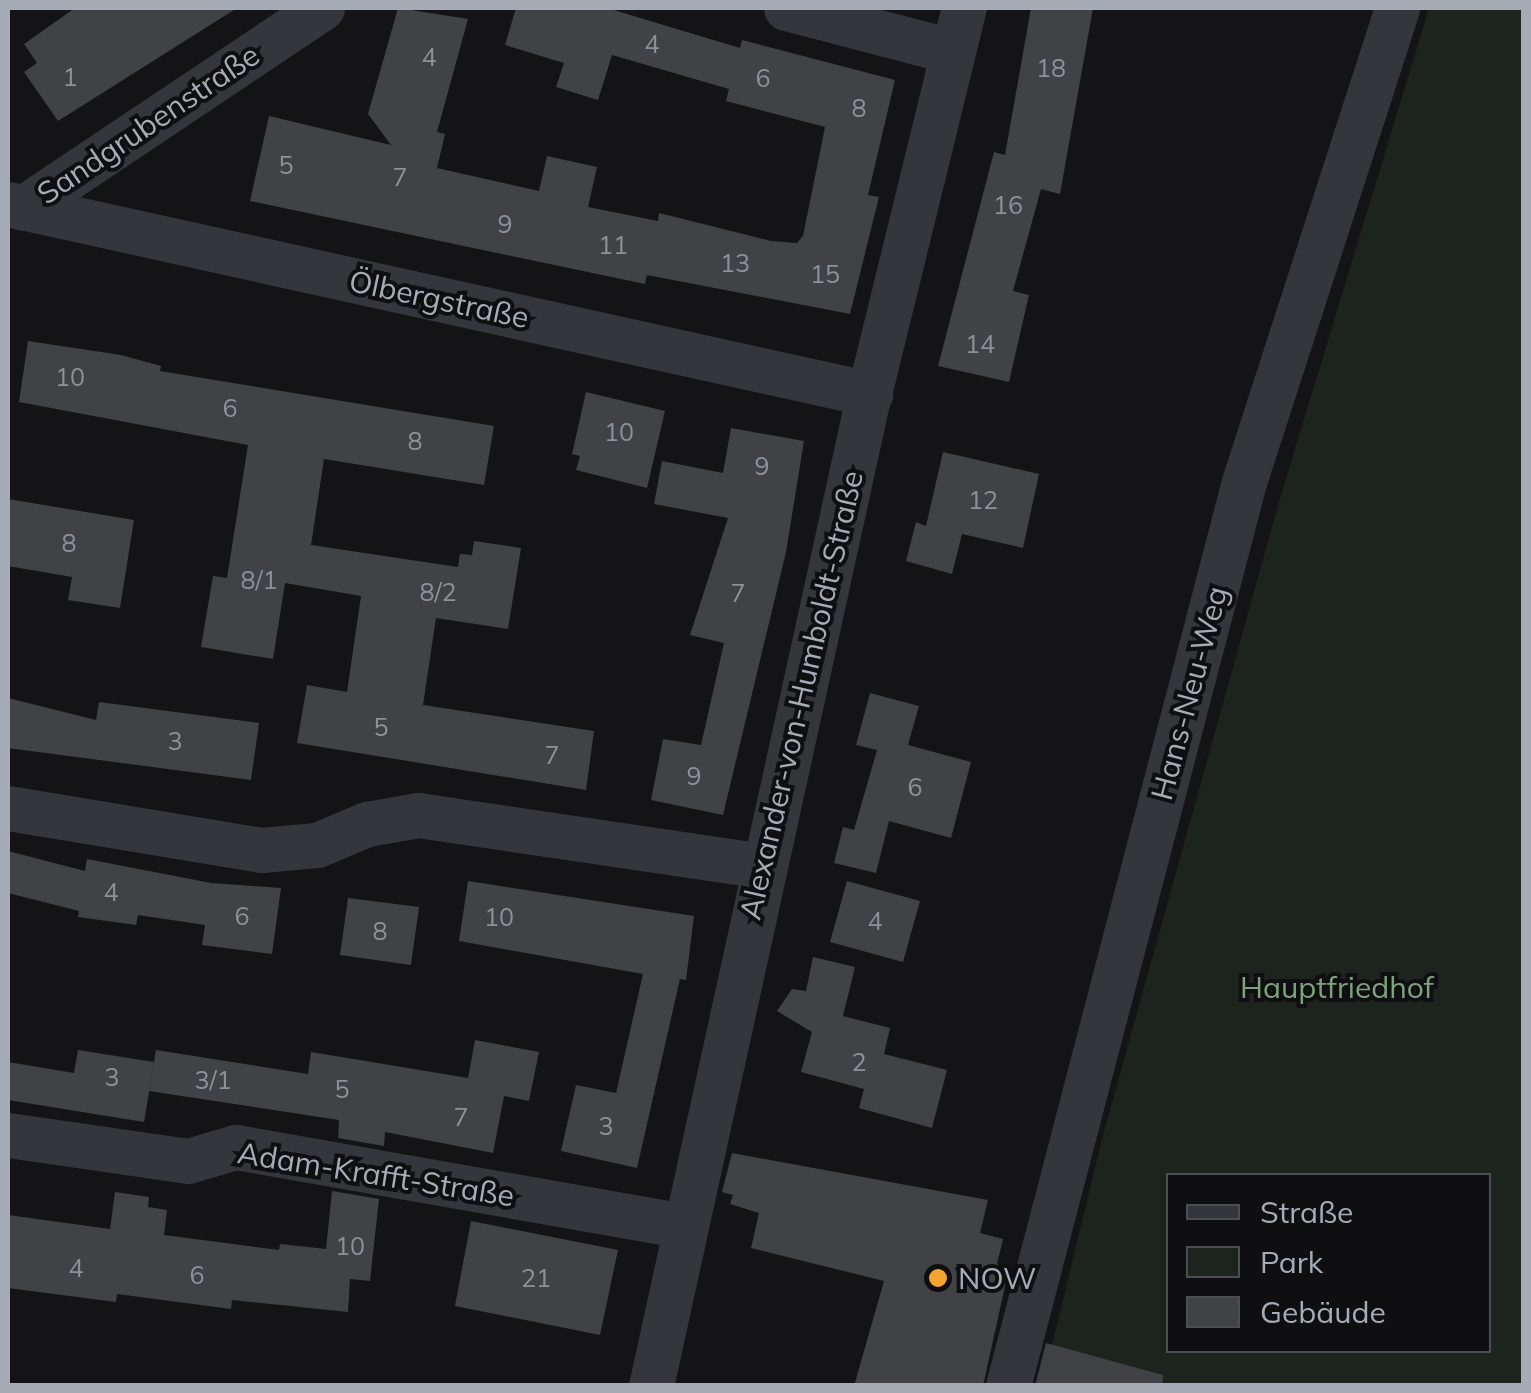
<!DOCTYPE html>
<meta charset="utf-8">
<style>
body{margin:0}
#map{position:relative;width:1531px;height:1393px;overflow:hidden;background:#141416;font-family:Mulish,sans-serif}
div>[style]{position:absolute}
.green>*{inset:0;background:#1c241d}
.building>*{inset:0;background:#404246}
.minor>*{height:45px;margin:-22.5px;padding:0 22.5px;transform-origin:22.5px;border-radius:22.5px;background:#35363b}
.dots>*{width:28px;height:28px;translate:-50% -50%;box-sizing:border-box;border:5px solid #0f0f11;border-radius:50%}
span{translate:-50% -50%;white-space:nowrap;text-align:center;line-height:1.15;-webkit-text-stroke:8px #0f0f11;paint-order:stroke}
.number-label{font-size:25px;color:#8c929a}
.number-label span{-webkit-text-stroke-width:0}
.street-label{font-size:30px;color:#a6acb6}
.park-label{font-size:30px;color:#7ca27c}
.poi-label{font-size:30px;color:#a6acb6}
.left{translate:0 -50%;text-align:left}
.frame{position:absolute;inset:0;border:10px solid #a6acb6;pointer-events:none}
.legend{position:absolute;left:1166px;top:1173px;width:325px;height:180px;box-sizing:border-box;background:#0f0f11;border:2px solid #4b4e53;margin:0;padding:12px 18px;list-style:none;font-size:30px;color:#a6acb6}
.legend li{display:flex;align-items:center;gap:20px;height:50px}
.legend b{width:50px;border:2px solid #4b4e53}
</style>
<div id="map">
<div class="green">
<div style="clip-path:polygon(evenodd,1429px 8px,1523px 8px,1523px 1385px,1042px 1386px,1103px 1135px,1280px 498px,1429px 8px,1168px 1176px,1488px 1176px,1488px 1350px,1168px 1350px,1168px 1176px)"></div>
</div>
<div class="building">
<div style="clip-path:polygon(75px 8px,237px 8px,58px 121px,24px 72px,37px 63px,24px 44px)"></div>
<div style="clip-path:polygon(398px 8px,468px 19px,437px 132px,445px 134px,437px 168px,539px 191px,547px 156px,597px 167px,588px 207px,658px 221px,659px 213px,771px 241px,797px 243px,803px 236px,825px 127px,726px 101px,729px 89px,612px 55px,598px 100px,556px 87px,564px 63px,505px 45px,516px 8px,607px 8px,740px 48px,742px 40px,895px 80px,868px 195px,879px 197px,850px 314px,647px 275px,645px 284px,250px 201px,269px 116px,391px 145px,368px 114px)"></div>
<div style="clip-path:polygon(1031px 8px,1093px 8px,1060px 194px,1041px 189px,1013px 291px,1029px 295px,1009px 382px,938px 366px,994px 152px,1005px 155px)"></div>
<div style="clip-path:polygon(28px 341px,121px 355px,161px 366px,160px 371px,494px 426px,484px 485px,324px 459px,311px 545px,458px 567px,460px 554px,472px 555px,474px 541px,521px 548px,508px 629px,436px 618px,423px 705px,594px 731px,586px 790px,297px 743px,307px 685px,347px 692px,361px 596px,285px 583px,273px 659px,201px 647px,213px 576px,227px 578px,248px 445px,19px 402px)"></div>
<div style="clip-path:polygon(586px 392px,665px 411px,647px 488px,576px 470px,580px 456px,572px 454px)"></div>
<div style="clip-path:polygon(731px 428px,804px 441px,786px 552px,723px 815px,651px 800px,663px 739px,701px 745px,724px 643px,690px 635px,728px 518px,654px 504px,662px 461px,723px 473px)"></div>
<div style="clip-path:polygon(943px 452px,1039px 474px,1023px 548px,962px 534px,952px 574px,906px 561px,916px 522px,926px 526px)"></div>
<div style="clip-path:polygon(8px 499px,134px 520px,120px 608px,68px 600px,72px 577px,8px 566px)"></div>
<div style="clip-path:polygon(870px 693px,919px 706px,908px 745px,971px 762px,951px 838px,889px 821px,876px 873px,834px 863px,843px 827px,854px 830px,877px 750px,856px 745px)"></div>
<div style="clip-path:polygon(8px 698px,96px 720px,99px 702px,259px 723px,251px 780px,8px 748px)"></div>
<div style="clip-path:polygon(8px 851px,85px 871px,87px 859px,211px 883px,281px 888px,272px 954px,202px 945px,205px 925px,138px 915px,136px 925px,78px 917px,79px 911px,8px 893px)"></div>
<div style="clip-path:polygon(468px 881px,694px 916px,686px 980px,680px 979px,637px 1168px,561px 1151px,576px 1085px,616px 1093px,643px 974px,459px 941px)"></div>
<div style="clip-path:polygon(847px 881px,920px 901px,903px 962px,830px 942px)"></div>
<div style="clip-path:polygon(348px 898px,419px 907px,411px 965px,340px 955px)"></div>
<div style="clip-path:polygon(813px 957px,855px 967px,843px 1016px,890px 1028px,884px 1054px,947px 1070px,932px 1128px,859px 1108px,864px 1089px,801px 1072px,812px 1032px,777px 1011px,792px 989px,806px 991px)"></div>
<div style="clip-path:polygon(475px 1040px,539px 1052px,529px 1101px,504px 1096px,493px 1153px,385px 1132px,384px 1146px,338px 1138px,339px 1120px,149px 1091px,156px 1050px,308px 1074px,311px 1052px,468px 1078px)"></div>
<div style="clip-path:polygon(78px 1050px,154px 1062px,144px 1122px,8px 1100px,8px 1062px,74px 1073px)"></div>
<div style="clip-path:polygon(732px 1153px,988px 1200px,980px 1233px,1003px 1239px,997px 1264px,1009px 1268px,983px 1386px,854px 1386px,884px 1281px,751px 1248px,759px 1213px,730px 1204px,733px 1195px,722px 1192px)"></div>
<div style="clip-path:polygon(332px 1191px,379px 1199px,370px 1281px,350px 1279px,348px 1312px,232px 1300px,231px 1309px,117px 1294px,116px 1302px,8px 1288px,8px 1215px,110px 1229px,115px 1192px,149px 1197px,148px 1207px,167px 1210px,164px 1235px,279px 1250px,280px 1244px,326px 1249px)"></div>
<div style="clip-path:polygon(471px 1221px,618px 1250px,600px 1335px,455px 1306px)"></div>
<div style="clip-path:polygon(1046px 1343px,1163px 1375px,1162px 1386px,1035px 1386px)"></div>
</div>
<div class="minor">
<div style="left:786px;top:8px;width:171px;rotate:14.6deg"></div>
<div style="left:8px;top:204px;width:883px;rotate:12.43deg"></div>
<div style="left:23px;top:208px;width:360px;rotate:-33.8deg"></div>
<div style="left:8px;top:808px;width:257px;rotate:9.4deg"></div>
<div style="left:262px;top:850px;width:55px;rotate:-5.2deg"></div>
<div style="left:317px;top:845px;width:54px;rotate:-22.8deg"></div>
<div style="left:367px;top:824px;width:52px;rotate:-10deg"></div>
<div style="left:418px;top:815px;width:348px;rotate:8.4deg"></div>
<div style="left:8px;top:1135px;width:182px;rotate:8.2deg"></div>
<div style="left:188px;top:1161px;width:50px;rotate:-16.3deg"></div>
<div style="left:236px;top:1147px;width:456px;rotate:10deg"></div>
<div style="left:651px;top:1386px;width:1007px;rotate:-77.62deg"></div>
<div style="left:867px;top:402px;width:406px;rotate:-76.2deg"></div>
<div style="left:1008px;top:1386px;width:934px;rotate:-75.37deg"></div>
<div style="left:1244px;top:482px;width:498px;rotate:-72.1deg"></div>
</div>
<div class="dots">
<div style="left:938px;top:1278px;background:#f3a52f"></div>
</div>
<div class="number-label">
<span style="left:652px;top:44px">4</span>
<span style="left:429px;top:57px">4</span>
<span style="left:1051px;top:68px">18</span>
<span style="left:70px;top:77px">1</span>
<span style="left:763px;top:78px">6</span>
<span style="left:859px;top:108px">8</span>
<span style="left:286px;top:165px">5</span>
<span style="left:400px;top:177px">7</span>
<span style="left:1008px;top:205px">16</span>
<span style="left:505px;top:224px">9</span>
<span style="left:613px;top:245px">11</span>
<span style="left:735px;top:263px">13</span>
<span style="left:825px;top:274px">15</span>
<span style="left:980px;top:344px">14</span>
<span style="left:70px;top:377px">10</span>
<span style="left:230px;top:408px">6</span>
<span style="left:619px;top:432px">10</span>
<span style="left:415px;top:441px">8</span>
<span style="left:762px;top:466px">9</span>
<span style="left:983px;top:500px">12</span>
<span style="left:69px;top:543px">8</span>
<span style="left:259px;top:580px">8/1</span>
<span style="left:438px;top:592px">8/2</span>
<span style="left:738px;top:593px">7</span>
<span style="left:381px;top:727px">5</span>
<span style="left:175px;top:741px">3</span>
<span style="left:552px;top:755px">7</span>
<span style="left:694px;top:776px">9</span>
<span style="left:915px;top:787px">6</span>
<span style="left:111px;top:892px">4</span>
<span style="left:242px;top:916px">6</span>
<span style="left:499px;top:917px">10</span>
<span style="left:875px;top:921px">4</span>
<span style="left:380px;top:931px">8</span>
<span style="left:859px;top:1062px">2</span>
<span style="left:112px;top:1077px">3</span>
<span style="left:213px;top:1080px">3/1</span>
<span style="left:342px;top:1089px">5</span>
<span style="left:461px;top:1117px">7</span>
<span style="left:606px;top:1126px">3</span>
<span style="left:350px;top:1246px">10</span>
<span style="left:76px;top:1268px">4</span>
<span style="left:197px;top:1275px">6</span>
<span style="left:536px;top:1278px">21</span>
</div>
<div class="street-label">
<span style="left:148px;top:124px;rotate:-34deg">Sandgrubenstraße</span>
<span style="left:439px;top:299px;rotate:12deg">Ölbergstraße</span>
<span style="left:1189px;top:693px;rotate:-75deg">Hans-Neu-Weg</span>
<span style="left:801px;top:695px;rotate:-77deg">Alexander-von-Humboldt-Straße</span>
<span style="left:376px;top:1174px;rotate:9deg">Adam-Krafft-Straße</span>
</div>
<div class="park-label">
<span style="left:1337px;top:987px">Hauptfriedhof</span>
</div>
<div class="poi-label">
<span class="left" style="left:958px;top:1278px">NOW</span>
</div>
<div class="frame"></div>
<ul class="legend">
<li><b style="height:12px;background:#35363b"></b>Straße</li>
<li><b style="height:28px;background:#1c241d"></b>Park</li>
<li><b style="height:28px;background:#404246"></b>Gebäude</li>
</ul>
</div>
